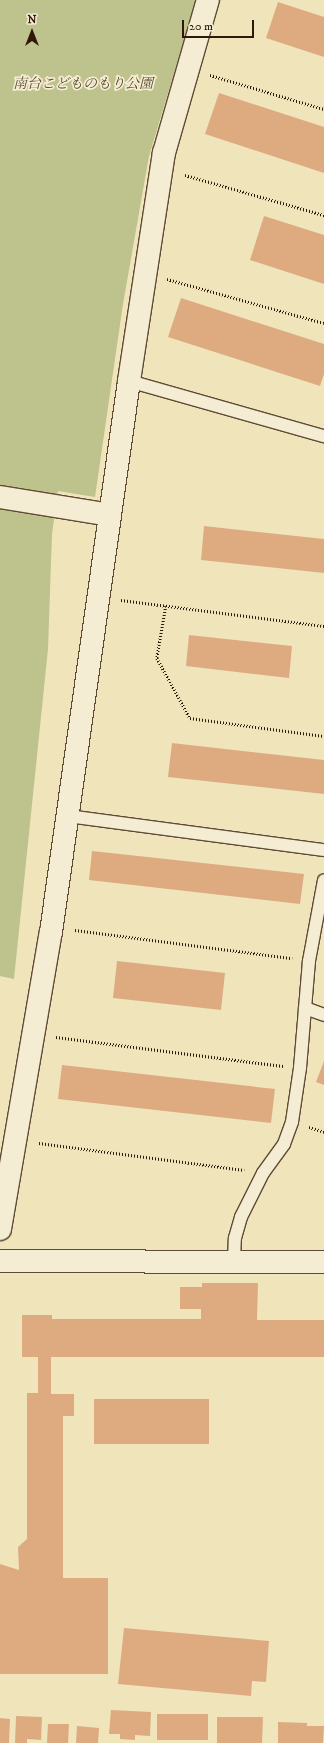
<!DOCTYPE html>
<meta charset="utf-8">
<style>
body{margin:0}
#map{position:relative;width:324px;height:1743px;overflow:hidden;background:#f0e4bb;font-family:"IM FELL DW Pica","Noto Serif JP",serif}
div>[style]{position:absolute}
.green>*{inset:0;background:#bec28d}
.building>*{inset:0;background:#deab81}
.path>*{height:2.5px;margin-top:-1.25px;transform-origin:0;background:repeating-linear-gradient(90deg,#2f1709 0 1px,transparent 0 3px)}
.roads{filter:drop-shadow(1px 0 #5f4a36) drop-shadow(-1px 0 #5f4a36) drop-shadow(0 1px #5f4a36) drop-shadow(0 -1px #5f4a36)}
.service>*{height:12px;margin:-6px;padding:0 6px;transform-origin:6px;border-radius:6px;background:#f5edd3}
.minor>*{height:22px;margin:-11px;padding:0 11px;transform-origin:11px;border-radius:11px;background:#f5edd3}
.tertiary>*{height:22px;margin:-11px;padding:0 11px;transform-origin:11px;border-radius:11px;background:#f5edd3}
span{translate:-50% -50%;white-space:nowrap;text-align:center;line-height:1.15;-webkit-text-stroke:3.5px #f5edd3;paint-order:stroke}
.park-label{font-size:14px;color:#5a4a31;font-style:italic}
.north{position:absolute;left:12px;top:12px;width:40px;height:40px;-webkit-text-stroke:3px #f5edd3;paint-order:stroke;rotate:0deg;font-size:11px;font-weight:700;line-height:16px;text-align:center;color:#2f1709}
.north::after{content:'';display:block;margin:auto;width:14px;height:18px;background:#2f1709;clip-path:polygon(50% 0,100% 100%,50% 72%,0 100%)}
.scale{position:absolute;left:182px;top:20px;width:72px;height:18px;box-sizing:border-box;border:2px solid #2f1709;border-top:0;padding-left:5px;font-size:12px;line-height:14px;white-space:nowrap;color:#2f1709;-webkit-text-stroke:3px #f5edd3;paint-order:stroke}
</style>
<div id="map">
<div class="green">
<div style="clip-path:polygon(0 0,196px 0,149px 156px,123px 304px,95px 497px,58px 491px,52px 534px,48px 649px,14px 979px,0 976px)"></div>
</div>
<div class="building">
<div style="clip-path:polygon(278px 2px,324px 17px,324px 57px,266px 38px)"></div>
<div style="clip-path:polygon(219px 93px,324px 127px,324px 173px,205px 134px)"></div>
<div style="clip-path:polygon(264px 216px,324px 235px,324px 284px,250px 260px)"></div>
<div style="clip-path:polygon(181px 298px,324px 344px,324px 374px,320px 386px,168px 337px)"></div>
<div style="clip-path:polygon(204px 526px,324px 539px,324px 573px,201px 560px)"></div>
<div style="clip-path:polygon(189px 635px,292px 646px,289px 678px,186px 666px)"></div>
<div style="clip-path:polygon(172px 743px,324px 760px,324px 794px,168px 777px)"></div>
<div style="clip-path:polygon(92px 851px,304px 874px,300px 904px,89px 880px)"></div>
<div style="clip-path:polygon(117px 961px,225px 973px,221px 1010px,113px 998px)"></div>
<div style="clip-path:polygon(324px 1061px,324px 1085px,316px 1082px)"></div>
<div style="clip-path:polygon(62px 1065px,275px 1089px,271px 1123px,58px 1099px)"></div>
<div style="clip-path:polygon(202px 1283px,258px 1283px,257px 1320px,324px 1320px,324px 1357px,51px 1357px,51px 1394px,74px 1394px,74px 1416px,63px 1416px,63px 1578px,108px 1578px,108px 1674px,0 1674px,0 1564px,19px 1570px,18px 1547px,27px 1539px,27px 1393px,38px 1393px,38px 1357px,22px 1357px,22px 1315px,52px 1315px,52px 1319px,201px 1319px,201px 1309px,180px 1309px,180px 1287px,202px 1287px)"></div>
<div style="clip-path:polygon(94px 1399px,209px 1399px,209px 1444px,94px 1444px)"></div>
<div style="clip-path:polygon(124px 1628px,269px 1641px,266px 1682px,252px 1681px,251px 1696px,118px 1684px)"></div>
<div style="clip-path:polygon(111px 1710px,151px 1712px,150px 1736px,135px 1735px,135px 1740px,120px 1739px,120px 1734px,109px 1734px)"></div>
<div style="clip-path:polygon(157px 1714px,208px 1714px,208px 1740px,157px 1740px)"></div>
<div style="clip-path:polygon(16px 1716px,42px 1717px,41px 1740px,27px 1739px,27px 1743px,15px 1743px)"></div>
<div style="clip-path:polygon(217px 1717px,263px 1717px,262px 1743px,217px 1743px)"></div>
<div style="clip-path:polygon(0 1718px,10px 1719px,9px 1743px,0 1743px)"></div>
<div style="clip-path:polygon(278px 1722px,307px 1723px,307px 1726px,324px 1726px,323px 1743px,278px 1743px)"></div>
<div style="clip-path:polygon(48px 1724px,69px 1724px,68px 1743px,47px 1743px)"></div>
<div style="clip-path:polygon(77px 1726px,99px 1728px,98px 1743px,76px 1743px)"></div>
</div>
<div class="path">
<div style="left:210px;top:75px;width:119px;rotate:16.6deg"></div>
<div style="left:185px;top:175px;width:145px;rotate:16.1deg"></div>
<div style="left:167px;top:279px;width:163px;rotate:15.7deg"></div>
<div style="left:121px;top:600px;width:205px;rotate:7.3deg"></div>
<div style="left:166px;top:606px;width:53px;rotate:99.8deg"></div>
<div style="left:157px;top:658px;width:68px;rotate:61.2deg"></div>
<div style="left:190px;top:718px;width:135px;rotate:7.7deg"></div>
<div style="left:75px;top:930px;width:219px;rotate:7.4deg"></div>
<div style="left:56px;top:1037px;width:229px;rotate:7.3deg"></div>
<div style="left:309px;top:1127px;width:16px;rotate:18deg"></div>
<div style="left:39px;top:1143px;width:207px;rotate:7.5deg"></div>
</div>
<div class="roads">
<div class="service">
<div style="left:129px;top:381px;width:203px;rotate:15.8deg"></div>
<div style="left:68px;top:816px;width:258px;rotate:7.6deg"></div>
<div style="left:305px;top:1008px;width:20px;rotate:20deg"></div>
<div style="left:234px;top:1262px;width:24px;rotate:-88deg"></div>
<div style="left:235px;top:1238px;width:22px;rotate:-74deg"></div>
<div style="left:241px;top:1217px;width:49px;rotate:-63.4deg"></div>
<div style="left:263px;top:1173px;width:36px;rotate:-54deg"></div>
<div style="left:284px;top:1144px;width:23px;rotate:-70deg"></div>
<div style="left:292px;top:1122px;width:55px;rotate:-81.6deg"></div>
<div style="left:300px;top:1068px;width:107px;rotate:-85.2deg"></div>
<div style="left:309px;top:961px;width:82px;rotate:-79.5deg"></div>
</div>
<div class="minor">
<div style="left:0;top:497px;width:111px;rotate:9.3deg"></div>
<div style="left:0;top:1261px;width:324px;rotate:0.2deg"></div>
</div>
<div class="tertiary">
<div style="left:0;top:1229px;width:301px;rotate:-80.3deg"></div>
<div style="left:51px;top:932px;width:556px;rotate:-81.94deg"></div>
<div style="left:129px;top:381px;width:231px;rotate:-81.3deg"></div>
<div style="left:164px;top:153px;width:159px;rotate:-74deg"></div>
</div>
</div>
<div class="park-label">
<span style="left:83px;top:84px">南台こどものもり公園</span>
</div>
<div class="north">N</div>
<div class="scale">20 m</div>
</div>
